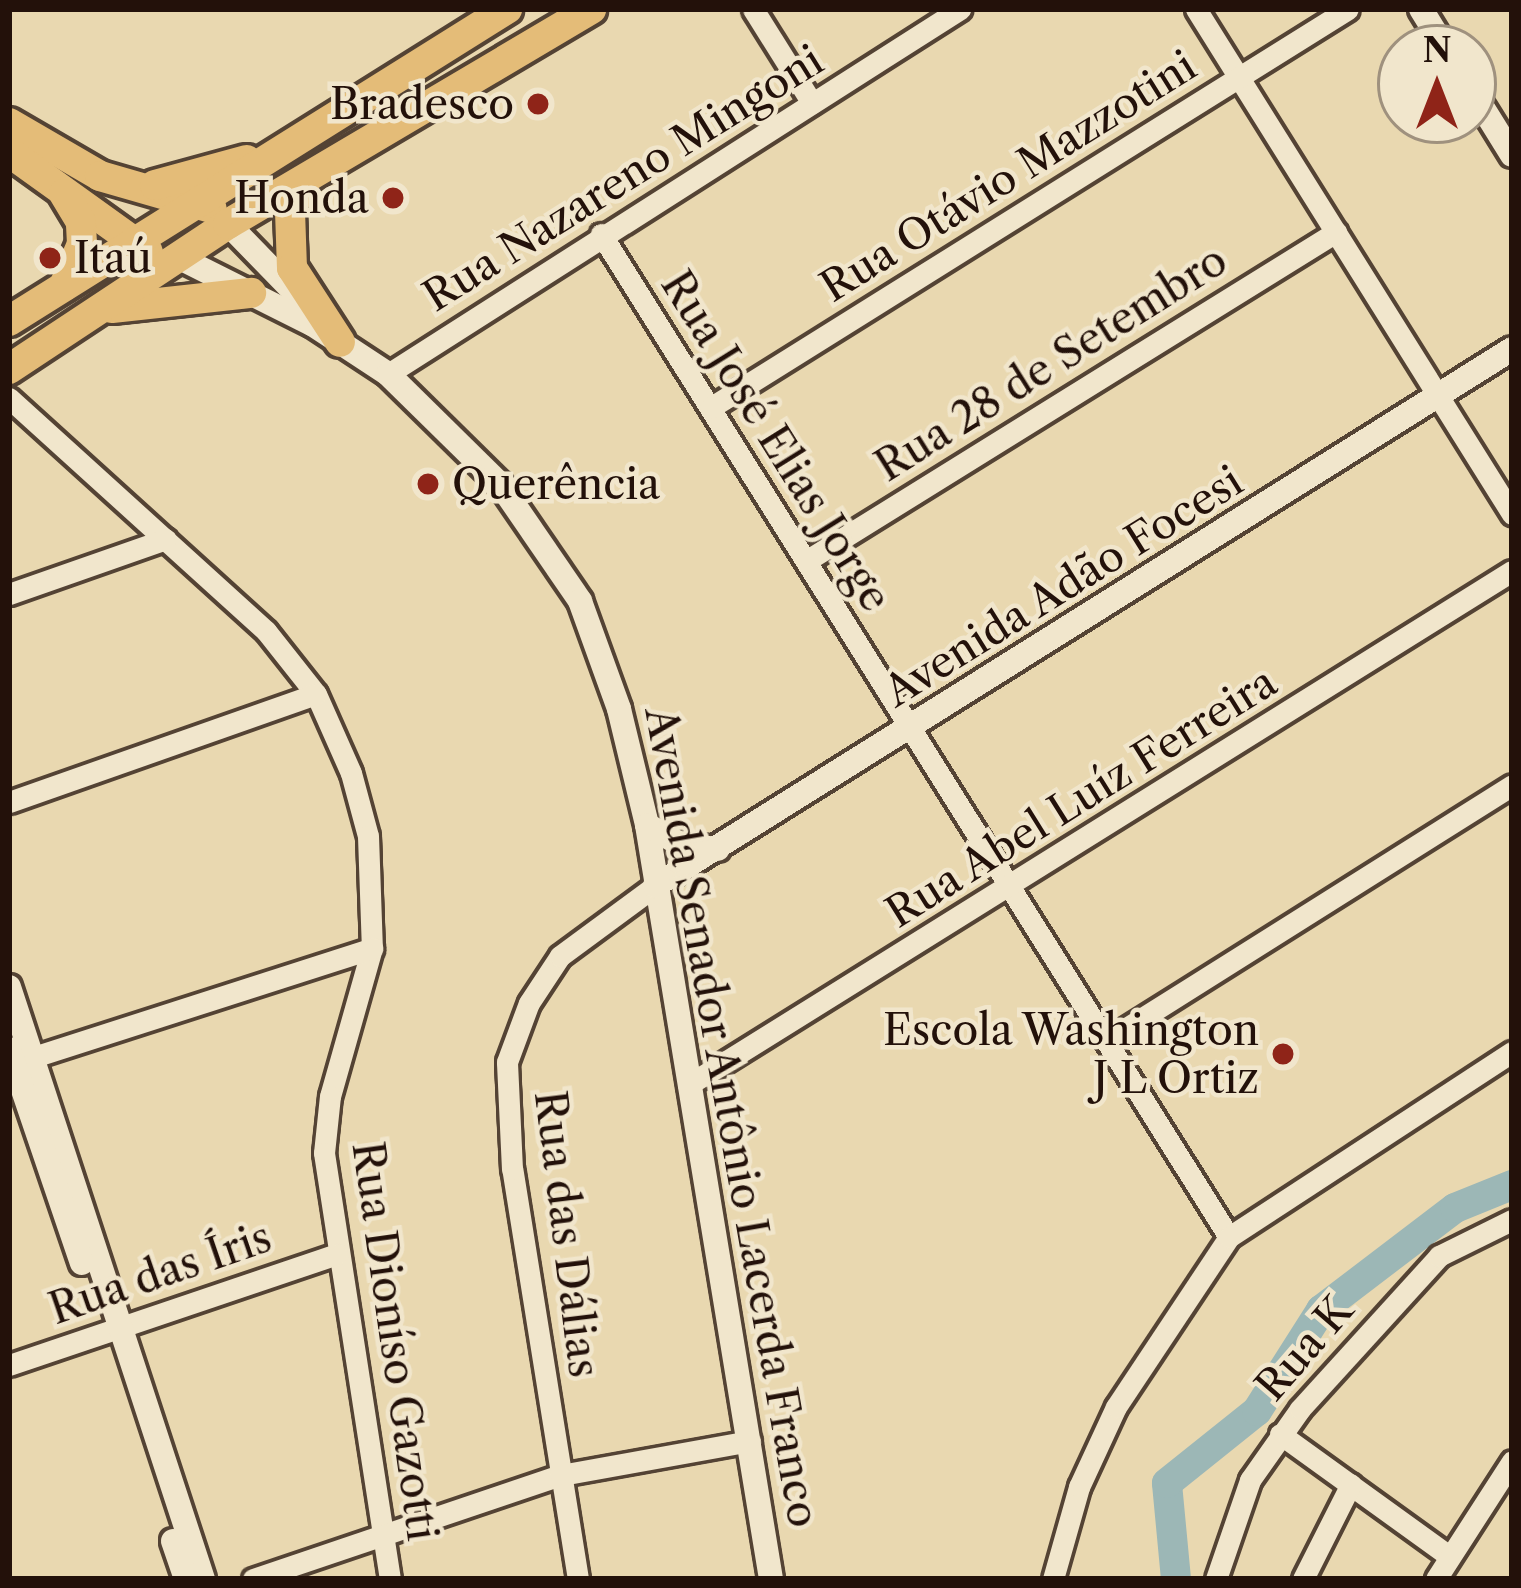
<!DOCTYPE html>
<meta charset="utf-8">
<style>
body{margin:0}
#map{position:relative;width:1521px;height:1588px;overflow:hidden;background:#e9d8b0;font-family:"Libre Caslon Text",serif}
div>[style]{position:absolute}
.river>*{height:30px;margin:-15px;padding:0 15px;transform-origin:15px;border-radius:15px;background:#9cb7b6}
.roads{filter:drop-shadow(3px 0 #544334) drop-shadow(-3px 0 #544334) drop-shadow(0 3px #544334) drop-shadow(0 -3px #544334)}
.minor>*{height:21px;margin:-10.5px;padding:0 10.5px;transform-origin:10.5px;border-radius:10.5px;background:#f1e6cc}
.tertiary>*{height:24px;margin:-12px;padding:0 12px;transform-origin:12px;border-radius:12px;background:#f1e6cc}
.primary>*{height:30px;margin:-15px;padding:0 15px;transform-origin:15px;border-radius:15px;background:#e4bc78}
.dots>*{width:33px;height:33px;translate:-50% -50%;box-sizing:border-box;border:6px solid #f1e6cc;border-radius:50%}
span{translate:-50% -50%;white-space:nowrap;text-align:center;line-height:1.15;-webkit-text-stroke:9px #f1e6cc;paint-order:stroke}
.poi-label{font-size:42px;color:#23110a}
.right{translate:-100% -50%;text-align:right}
.left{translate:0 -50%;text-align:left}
.street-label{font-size:42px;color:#23110a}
.frame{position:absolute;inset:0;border:12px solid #23110a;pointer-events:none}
.north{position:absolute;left:1377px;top:24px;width:120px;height:120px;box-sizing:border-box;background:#f1e6cc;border:3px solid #9f917e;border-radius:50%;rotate:0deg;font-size:33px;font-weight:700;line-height:48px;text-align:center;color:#23110a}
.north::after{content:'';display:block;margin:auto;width:42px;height:54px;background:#8f2418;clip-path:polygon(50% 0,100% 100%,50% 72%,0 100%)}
</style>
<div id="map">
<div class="river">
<div style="left:1176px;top:1579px;width:96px;rotate:-95.4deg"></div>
<div style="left:1167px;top:1483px;width:115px;rotate:-38.7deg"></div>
<div style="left:1257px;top:1411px;width:120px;rotate:-57.6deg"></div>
<div style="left:1321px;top:1310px;width:168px;rotate:-37.3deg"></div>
<div style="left:1455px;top:1208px;width:61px;rotate:-22deg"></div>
</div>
<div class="roads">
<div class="minor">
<div style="left:753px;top:9px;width:111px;rotate:57.9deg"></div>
<div style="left:1196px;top:9px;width:596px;rotate:57.96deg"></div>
<div style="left:601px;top:234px;width:1183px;rotate:57.95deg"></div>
<div style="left:388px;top:374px;width:679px;rotate:-32.54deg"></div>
<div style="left:9px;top:398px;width:347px;rotate:42.2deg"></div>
<div style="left:266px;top:631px;width:80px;rotate:51.6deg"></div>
<div style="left:316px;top:694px;width:86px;rotate:66.1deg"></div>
<div style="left:351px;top:773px;width:65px;rotate:74.9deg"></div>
<div style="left:368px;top:836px;width:112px;rotate:88deg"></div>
<div style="left:372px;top:948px;width:154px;rotate:105.8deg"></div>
<div style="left:330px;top:1096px;width:57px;rotate:96deg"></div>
<div style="left:324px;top:1153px;width:431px;rotate:81.2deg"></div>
<div style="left:710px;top:408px;width:752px;rotate:-32.02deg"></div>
<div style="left:806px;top:561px;width:624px;rotate:-31.83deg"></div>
<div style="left:9px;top:594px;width:166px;rotate:-19.3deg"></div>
<div style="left:9px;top:802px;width:325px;rotate:-19.4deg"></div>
<div style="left:1109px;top:1039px;width:476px;rotate:-32.2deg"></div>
<div style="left:21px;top:1061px;width:369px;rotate:-17.8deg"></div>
<div style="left:688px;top:1085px;width:971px;rotate:-31.96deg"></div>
<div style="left:9px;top:1365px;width:346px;rotate:-18.7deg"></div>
<div style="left:1280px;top:1434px;width:208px;rotate:35.8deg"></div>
<div style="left:253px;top:1579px;width:325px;rotate:-18.7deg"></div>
<div style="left:561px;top:1475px;width:192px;rotate:-10.2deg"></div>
<div style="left:578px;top:1579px;width:415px;rotate:-99.1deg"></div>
<div style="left:512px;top:1169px;width:107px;rotate:-92.7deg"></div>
<div style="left:507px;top:1062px;width:63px;rotate:-69.6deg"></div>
<div style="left:529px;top:1003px;width:56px;rotate:-56.6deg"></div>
<div style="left:560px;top:956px;width:118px;rotate:-36.4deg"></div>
<div style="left:1053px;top:1579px;width:96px;rotate:-74.2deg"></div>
<div style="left:1079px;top:1487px;width:88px;rotate:-65.2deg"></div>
<div style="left:1116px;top:1407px;width:204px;rotate:-56.4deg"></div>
<div style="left:1229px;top:1237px;width:338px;rotate:-33.2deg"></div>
<div style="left:1216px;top:1579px;width:105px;rotate:-71deg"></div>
<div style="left:1250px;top:1480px;width:87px;rotate:-54.8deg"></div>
<div style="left:1300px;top:1409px;width:207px;rotate:-47.7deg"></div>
<div style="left:1439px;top:1256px;width:81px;rotate:-26.3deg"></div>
<div style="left:1303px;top:1579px;width:106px;rotate:-63.2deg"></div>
<div style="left:1436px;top:1579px;width:140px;rotate:-57.2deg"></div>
</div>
<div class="tertiary">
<div style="left:1421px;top:9px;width:46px;rotate:58.4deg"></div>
<div style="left:1473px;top:92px;width:74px;rotate:58.2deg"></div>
<div style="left:228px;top:224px;width:106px;rotate:45.8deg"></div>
<div style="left:178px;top:257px;width:150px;rotate:26.6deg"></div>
<div style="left:312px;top:324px;width:91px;rotate:33.3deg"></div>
<div style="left:388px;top:374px;width:157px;rotate:44.5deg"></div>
<div style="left:500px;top:484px;width:142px;rotate:55.6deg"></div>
<div style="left:580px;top:601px;width:115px;rotate:70.1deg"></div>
<div style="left:619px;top:709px;width:119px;rotate:76.4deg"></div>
<div style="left:647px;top:825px;width:764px;rotate:80.66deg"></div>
<div style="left:647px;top:825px;width:39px;rotate:30deg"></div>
<div style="left:681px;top:845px;width:37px;rotate:6deg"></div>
<div style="left:655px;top:886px;width:1011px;rotate:-32.07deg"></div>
<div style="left:9px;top:987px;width:623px;rotate:71.86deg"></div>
<div style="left:9px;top:1049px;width:226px;rotate:71.2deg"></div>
<div style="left:173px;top:1541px;width:40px;rotate:71.1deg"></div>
</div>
<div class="primary">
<div style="left:9px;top:123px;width:105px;rotate:30.2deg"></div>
<div style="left:100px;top:176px;width:116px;rotate:16.1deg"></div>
<div style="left:9px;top:152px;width:171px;rotate:35.7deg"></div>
<div style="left:306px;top:179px;width:36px;rotate:117deg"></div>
<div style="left:290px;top:211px;width:57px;rotate:88deg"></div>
<div style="left:292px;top:268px;width:88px;rotate:57deg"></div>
<div style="left:155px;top:185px;width:95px;rotate:-15.2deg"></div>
<div style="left:64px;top:286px;width:46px;rotate:-66.8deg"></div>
<div style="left:82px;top:244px;width:22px;rotate:-93deg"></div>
<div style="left:81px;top:222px;width:33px;rotate:-121deg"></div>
<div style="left:112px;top:308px;width:140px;rotate:-6.2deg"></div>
<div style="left:9px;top:321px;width:588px;rotate:-32.07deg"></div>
<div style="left:9px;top:369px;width:263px;rotate:-33.5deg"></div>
<div style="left:228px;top:224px;width:422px;rotate:-30.6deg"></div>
</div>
</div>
<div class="dots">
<div style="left:538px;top:104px;background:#8f2418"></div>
<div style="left:393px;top:198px;background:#8f2418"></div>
<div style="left:50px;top:258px;background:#8f2418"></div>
<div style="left:428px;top:484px;background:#8f2418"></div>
<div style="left:1283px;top:1054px;background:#8f2418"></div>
</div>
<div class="poi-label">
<span class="right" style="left:514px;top:104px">Bradesco</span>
<span class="right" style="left:369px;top:198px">Honda</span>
<span class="left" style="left:74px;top:258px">Itaú</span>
<span class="left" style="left:452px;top:484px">Querência</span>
<span class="right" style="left:1259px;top:1054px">Escola Washington<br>J L Ortiz</span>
</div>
<div class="street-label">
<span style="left:1008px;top:176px;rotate:-32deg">Rua Otávio Mazzotini</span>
<span style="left:623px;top:178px;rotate:-32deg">Rua Nazareno Mingoni</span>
<span style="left:1051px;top:363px;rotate:-32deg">Rua 28 de Setembro</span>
<span style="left:776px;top:441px;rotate:58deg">Rua José Elias Jorge</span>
<span style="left:1063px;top:586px;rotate:-32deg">Avenida Adão Focesi</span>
<span style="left:1081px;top:797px;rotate:-32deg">Rua Abel Luíz Ferreira</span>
<span style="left:732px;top:1117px;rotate:80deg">Avenida Senador Antônio Lacerda Franco</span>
<span style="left:567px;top:1234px;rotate:83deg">Rua das Dálias</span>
<span style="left:160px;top:1273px;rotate:-19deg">Rua das Íris</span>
<span style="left:395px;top:1341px;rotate:82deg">Rua Dioníso Gazotti</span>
<span style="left:1304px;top:1348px;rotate:-49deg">Rua K</span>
</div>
<div class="frame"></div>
<div class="north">N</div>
</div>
